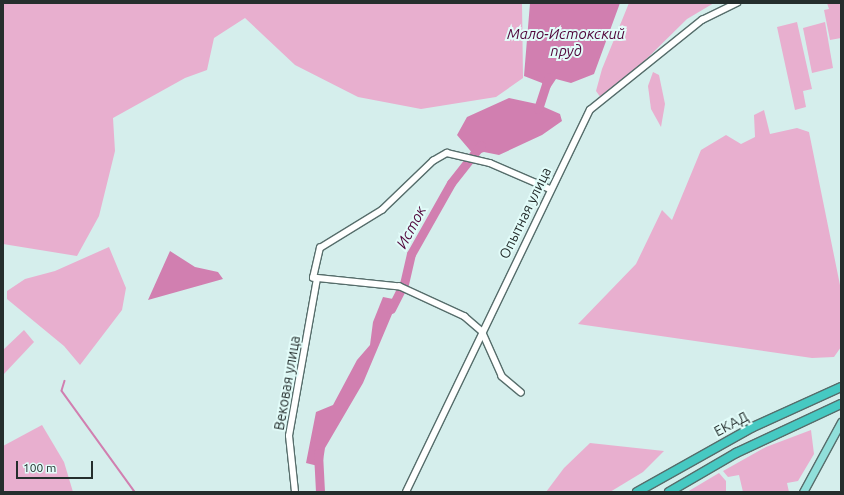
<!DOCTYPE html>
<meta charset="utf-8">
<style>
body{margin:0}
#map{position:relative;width:844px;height:495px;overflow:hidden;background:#d5eeec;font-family:Ubuntu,sans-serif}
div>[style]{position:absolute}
.green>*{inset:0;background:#e8afcf}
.water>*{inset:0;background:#d17fb0}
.stream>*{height:1.5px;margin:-0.75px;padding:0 0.75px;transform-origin:0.75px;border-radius:0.75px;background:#d17fb0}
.river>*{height:9px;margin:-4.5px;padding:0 4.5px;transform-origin:4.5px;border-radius:4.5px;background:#d17fb0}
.roads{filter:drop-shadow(1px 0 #566d6b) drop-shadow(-1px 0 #566d6b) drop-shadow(0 1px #566d6b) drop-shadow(0 -1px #566d6b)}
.minor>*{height:5.5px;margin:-2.75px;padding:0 2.75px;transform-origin:2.75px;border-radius:2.75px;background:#fff}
.major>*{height:7px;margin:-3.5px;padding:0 3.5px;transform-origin:3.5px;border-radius:3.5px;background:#90dfda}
.highway>*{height:8px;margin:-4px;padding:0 4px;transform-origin:4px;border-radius:4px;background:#46c9c2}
span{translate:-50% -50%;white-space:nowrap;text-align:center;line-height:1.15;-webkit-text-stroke:4px #e2fcf9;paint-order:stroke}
.street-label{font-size:14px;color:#252e2d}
.water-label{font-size:15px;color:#51063b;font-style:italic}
.frame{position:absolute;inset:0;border:4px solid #252e2d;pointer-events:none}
.scale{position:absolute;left:16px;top:461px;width:77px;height:18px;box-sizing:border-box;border:2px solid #252e2d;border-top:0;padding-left:5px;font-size:12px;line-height:14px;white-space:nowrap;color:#252e2d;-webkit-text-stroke:3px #e2fcf9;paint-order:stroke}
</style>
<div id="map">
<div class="green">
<div style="clip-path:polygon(3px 3px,522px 3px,523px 78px,496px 97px,421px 109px,358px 97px,295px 65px,245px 18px,214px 38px,207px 70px,185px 78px,113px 118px,115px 151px,99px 216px,77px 256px,3px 244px)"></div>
<div style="clip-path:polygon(629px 3px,714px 3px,687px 19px,620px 85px,601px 98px,596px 91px,602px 69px)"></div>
<div style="clip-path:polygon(827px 3px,841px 3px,841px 38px,830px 40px,824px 10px,829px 9px)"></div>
<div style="clip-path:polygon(797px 22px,812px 89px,803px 91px,806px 107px,795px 110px,777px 27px)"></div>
<div style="clip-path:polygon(825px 22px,833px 68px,812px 73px,803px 28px)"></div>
<div style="clip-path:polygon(653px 72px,659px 75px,665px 104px,661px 127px,651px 109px,648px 86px)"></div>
<div style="clip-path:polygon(764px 110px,770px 134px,797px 128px,809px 132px,841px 290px,841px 347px,834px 357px,812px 358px,578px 324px,636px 264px,662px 210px,672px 220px,701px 150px,726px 135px,741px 144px,755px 137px,754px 115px)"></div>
<div style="clip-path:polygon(109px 247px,126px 288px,122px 310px,80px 365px,64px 346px,7px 299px,7px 291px,25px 279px,55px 271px)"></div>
<div style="clip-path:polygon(24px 330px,34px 342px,3px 375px,3px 350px)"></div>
<div style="clip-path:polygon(42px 425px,64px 462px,73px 492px,3px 492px,3px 446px)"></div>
<div style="clip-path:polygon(811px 430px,814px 454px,798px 481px,787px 483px,789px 492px,743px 492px,739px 475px,728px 477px,723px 471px,766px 447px)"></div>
<div style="clip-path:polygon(590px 443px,664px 451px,643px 472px,610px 492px,546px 492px,564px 468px)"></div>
<div style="clip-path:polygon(719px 473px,726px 481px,726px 492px,687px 492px)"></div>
</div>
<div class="water">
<div style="clip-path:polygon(530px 3px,620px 3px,594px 74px,571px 83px,556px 79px,548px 91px,542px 83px,524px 76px)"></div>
<div style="clip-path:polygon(509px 98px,537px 104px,543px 100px,544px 107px,560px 114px,562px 121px,542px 135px,499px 155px,484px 152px,474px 155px,457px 135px,467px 117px)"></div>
<div style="clip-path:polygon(170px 251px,195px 267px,218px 272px,223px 279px,148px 300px)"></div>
<div style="clip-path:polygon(383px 297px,398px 300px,363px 383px,325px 448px,322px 467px,306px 463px,316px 412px,333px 405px,357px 360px,370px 345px,373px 322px)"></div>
</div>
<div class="stream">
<div style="left:65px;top:381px;width:10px;rotate:107deg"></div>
<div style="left:62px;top:391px;width:125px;rotate:54.1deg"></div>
</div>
<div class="river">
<div style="left:538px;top:109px;width:33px;rotate:-72deg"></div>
<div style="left:391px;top:309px;width:28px;rotate:-63deg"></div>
<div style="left:404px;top:284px;width:31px;rotate:-77deg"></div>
<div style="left:411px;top:254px;width:81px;rotate:-60.6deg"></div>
<div style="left:451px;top:183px;width:48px;rotate:-51.7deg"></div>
<div style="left:318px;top:453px;width:39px;rotate:87deg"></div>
</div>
<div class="roads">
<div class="minor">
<div style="left:521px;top:393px;width:25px;rotate:-140deg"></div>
<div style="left:502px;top:377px;width:49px;rotate:-114deg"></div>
<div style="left:482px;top:332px;width:23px;rotate:-139deg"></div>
<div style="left:465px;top:317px;width:72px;rotate:-155.2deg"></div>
<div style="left:400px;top:287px;width:87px;rotate:-174.1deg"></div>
<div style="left:313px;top:278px;width:31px;rotate:-77deg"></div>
<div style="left:320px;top:248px;width:73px;rotate:-31.5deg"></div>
<div style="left:382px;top:210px;width:71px;rotate:-43.9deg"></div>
<div style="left:433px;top:161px;width:16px;rotate:-30deg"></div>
<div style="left:447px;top:153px;width:44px;rotate:13.1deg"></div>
<div style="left:490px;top:163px;width:65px;rotate:23.4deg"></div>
<div style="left:295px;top:492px;width:56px;rotate:-96.1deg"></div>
<div style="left:289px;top:436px;width:159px;rotate:-79.9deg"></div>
<div style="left:406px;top:492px;width:424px;rotate:-64.3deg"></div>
<div style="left:590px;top:110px;width:144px;rotate:-38.8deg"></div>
<div style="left:702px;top:20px;width:39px;rotate:-26deg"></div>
</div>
<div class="major">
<div style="left:803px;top:492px;width:80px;rotate:-61.5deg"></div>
</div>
<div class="highway">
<div style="left:637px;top:492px;width:133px;rotate:-29.3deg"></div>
<div style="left:753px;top:427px;width:97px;rotate:-24.4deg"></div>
<div style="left:669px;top:492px;width:78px;rotate:-30.2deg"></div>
<div style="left:736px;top:453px;width:116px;rotate:-25deg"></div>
</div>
</div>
<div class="street-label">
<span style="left:525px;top:213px;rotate:-64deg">Опытная улица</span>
<span style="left:287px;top:383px;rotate:-80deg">Вековая улица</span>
<span style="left:731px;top:424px;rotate:-28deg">ЕКАД</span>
</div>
<div class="water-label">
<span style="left:566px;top:42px">Мало-Истокский<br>пруд</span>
<span style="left:411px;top:227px;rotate:-62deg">Исток</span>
</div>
<div class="frame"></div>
<div class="scale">100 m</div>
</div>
